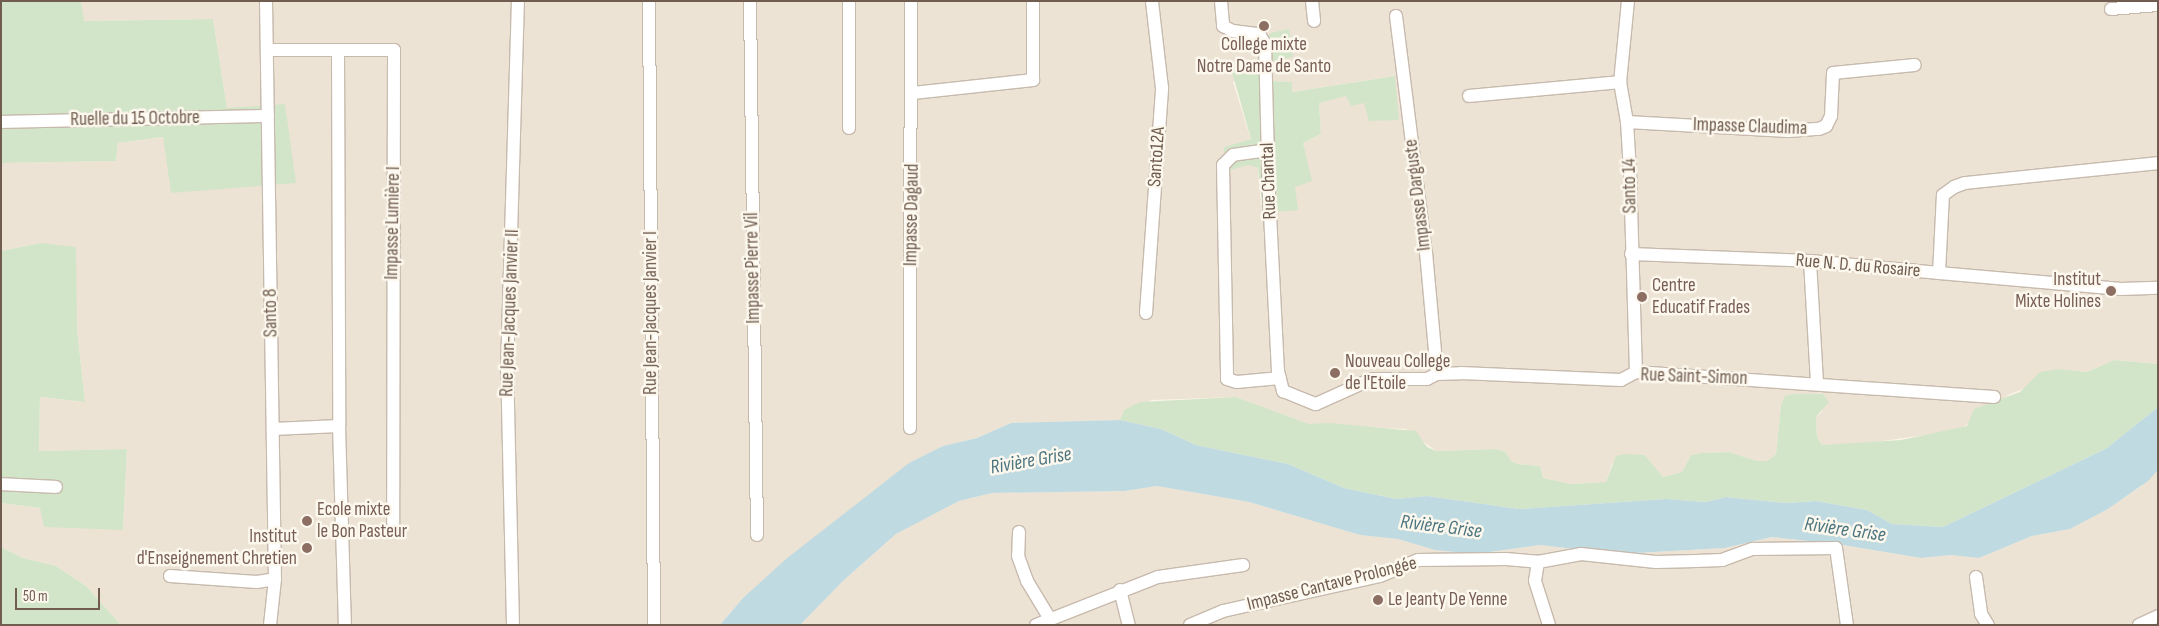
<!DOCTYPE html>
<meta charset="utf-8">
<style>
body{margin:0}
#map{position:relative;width:2159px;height:626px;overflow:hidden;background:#faf4e8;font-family:"Sofia Sans Condensed",sans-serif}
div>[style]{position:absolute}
.residential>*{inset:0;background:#ede3d5}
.green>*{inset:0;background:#d3e5c8}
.water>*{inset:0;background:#bfdae1}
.roads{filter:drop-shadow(1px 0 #c7baad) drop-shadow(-1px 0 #c7baad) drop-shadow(0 1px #c7baad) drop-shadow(0 -1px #c7baad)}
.street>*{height:12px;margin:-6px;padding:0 6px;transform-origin:6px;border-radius:6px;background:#fff}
.dots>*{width:14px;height:14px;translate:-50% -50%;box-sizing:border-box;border:2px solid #fdf8ee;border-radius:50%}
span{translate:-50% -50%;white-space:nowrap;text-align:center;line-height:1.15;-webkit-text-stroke:5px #fdf8ee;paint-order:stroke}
.education-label{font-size:19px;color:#785e54}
.right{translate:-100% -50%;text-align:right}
.left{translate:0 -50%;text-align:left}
.street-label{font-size:19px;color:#705d4f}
.water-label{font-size:20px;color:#4c7580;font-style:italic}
.frame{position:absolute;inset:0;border:2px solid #705d4f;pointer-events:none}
.scale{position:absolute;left:15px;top:588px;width:85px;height:22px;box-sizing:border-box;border:2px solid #705d4f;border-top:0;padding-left:6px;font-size:15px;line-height:18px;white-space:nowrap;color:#705d4f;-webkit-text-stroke:4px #fdf8ee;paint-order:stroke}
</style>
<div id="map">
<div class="residential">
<div style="clip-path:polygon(evenodd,81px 1px,2158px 1px,2158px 364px,2114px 360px,2087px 372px,2059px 369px,2034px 379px,2028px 387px,2010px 394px,1959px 430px,1862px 444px,1822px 445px,1817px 437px,1816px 417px,1823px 411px,1804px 395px,1794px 394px,1781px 405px,1776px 454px,1767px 461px,1757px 461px,1729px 452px,1701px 453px,1691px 455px,1682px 472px,1663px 477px,1645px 455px,1612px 464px,1606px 482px,1571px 484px,1543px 478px,1540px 466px,1518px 464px,1511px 461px,1506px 452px,1496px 449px,1436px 451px,1406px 429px,1309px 424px,1236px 397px,1152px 400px,1124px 410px,1120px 420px,1011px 423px,977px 438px,943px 446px,743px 598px,720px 625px,121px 625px,86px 586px,56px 566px,23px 558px,1px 547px,1px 503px,40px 508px,123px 530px,127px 449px,39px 451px,40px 397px,85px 402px,77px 329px,41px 243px,1px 251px,1px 163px,116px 161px,118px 143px,164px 137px,227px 108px,213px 19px,83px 21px,81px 1px,1289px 29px,1273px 61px,1273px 81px,1292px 82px,1291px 92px,1395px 76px,1319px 103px,1321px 134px,1303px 143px,1306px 162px,1295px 187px,1261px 205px,1258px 168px,1224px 147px,1251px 140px,1233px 82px,1258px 61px,1273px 32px,1289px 29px)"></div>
<div style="clip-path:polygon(2158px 470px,2158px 625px,800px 625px,844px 580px,896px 534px,959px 501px,992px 493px,1125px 491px,1157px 486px,1249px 502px,1360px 535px,1398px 539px,1435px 550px,1474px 554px,1540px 545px,1618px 554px,1725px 548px,1772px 537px,1837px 544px,1921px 558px,1951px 555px,1979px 558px,2032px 536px,2070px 529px,2108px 509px,2140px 487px)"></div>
</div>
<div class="green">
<div style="clip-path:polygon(1px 1px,81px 1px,84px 21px,213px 19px,227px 108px,285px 104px,296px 183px,171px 193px,163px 137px,118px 143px,116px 161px,1px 163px)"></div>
<div style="clip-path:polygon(1289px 29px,1293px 57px,1273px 61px,1273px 81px,1292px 82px,1292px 92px,1395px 76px,1399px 120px,1369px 121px,1364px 103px,1351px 106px,1346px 96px,1319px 103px,1321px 134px,1303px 143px,1312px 181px,1295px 187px,1298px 210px,1263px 213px,1258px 168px,1249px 165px,1229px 170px,1224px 154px,1224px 147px,1251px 139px,1232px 72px,1241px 65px,1251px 67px,1258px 61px,1256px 44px,1273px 32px)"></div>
<div style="clip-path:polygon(41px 243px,76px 247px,77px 329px,85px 402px,40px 397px,39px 451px,127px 449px,123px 530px,44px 527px,40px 508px,1px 503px,1px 251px)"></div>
<div style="clip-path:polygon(2114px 360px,2158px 364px,2158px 407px,2107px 448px,1943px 527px,1892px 524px,1867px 510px,1816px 501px,1786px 503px,1726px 497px,1706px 502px,1666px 499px,1519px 509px,1427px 496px,1396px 499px,1344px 488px,1288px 464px,1196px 445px,1161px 429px,1120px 420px,1124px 410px,1140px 402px,1236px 397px,1309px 424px,1329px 423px,1416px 431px,1427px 447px,1436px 451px,1496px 449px,1506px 452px,1511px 461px,1518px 464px,1540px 466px,1543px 478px,1571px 484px,1606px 482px,1616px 456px,1626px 454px,1645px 455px,1663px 477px,1682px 472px,1691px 455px,1701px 453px,1729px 452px,1757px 461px,1767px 461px,1776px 454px,1781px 405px,1785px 396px,1794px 394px,1823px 394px,1829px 402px,1816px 417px,1817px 437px,1822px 445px,1901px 440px,1967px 426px,1974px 409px,2020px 392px,2040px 372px,2059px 369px,2087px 372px)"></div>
<div style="clip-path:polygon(1px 547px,23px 558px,56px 566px,86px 586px,121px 625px,1px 625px)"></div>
</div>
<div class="water">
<div style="clip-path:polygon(2158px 407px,2158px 470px,2148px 481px,2108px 509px,2070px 529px,2032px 536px,1979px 558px,1951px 555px,1921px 558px,1837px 544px,1772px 537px,1725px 548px,1618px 554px,1540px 545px,1474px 554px,1435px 550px,1398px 539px,1360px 535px,1249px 502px,1157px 486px,1125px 491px,992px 493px,959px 501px,896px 534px,844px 580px,800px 625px,720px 625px,743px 598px,786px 559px,909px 463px,943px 446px,977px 438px,1011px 423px,1120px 420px,1161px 429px,1196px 445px,1288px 464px,1344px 488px,1396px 499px,1427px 496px,1519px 509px,1666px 499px,1706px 502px,1726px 497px,1786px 503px,1816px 501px,1867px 510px,1892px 524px,1943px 527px,2107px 448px)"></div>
</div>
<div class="roads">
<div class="street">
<div style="left:266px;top:1px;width:578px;rotate:89.11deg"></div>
<div style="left:275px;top:579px;width:46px;rotate:96.2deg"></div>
<div style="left:649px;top:1px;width:624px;rotate:89.54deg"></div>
<div style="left:750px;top:1px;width:534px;rotate:89.25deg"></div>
<div style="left:1221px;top:1px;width:25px;rotate:85deg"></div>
<div style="left:1223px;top:26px;width:11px;rotate:27deg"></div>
<div style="left:1233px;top:31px;width:26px;rotate:7deg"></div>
<div style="left:1259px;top:34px;width:12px;rotate:59deg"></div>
<div style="left:1265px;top:44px;width:150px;rotate:88.5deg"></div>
<div style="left:1269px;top:194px;width:177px;rotate:87.1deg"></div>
<div style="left:1278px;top:371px;width:21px;rotate:76deg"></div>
<div style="left:1283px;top:391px;width:35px;rotate:22deg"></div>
<div style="left:1316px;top:404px;width:61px;rotate:-24.1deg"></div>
<div style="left:1372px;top:379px;width:55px"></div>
<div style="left:1427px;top:379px;width:11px;rotate:-27deg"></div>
<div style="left:1437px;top:374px;width:24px;rotate:-2deg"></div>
<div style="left:1461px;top:373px;width:160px;rotate:2.5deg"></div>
<div style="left:1621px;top:380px;width:17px;rotate:-28deg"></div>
<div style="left:1636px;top:372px;width:359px;rotate:4deg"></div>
<div style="left:1312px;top:1px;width:20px;rotate:84deg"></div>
<div style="left:1628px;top:1px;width:81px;rotate:95.6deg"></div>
<div style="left:1620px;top:82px;width:41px;rotate:80.1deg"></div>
<div style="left:1627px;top:122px;width:49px;rotate:86.5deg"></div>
<div style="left:1630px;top:171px;width:201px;rotate:88.3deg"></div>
<div style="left:2111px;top:9px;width:47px;rotate:-4.9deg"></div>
<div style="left:1396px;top:16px;width:238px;rotate:82.8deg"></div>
<div style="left:1426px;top:252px;width:122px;rotate:84.8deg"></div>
<div style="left:267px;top:50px;width:127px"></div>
<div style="left:394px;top:50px;width:473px;rotate:90.1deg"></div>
<div style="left:338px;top:50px;width:376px;rotate:89.8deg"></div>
<div style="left:339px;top:426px;width:199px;rotate:88.3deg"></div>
<div style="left:913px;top:93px;width:121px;rotate:-6.2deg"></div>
<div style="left:1033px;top:80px;width:79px;rotate:-90deg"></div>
<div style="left:1469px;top:96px;width:152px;rotate:-5.3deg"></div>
<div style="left:1px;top:122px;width:267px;rotate:-1.3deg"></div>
<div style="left:1627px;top:122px;width:161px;rotate:3.2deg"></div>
<div style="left:1788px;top:131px;width:31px;rotate:-4deg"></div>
<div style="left:1819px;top:129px;width:8px;rotate:-23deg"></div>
<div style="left:1826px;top:126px;width:11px;rotate:-63deg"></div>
<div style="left:1831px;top:116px;width:43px;rotate:-87.3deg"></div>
<div style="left:1833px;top:73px;width:82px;rotate:-5.6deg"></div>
<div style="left:849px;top:128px;width:127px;rotate:-90deg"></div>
<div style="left:1268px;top:150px;width:35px;rotate:172deg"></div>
<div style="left:1233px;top:155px;width:14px;rotate:135deg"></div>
<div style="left:1223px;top:165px;width:214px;rotate:88.9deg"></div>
<div style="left:1227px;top:379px;width:10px;rotate:17deg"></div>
<div style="left:1237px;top:382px;width:43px;rotate:-5.3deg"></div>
<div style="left:1631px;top:254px;width:179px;rotate:2.2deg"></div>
<div style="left:1810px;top:261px;width:130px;rotate:5.3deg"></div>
<div style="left:1939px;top:273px;width:78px;rotate:-87.1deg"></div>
<div style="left:1943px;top:195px;width:14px;rotate:-36deg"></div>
<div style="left:1954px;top:187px;width:12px;rotate:-20deg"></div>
<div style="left:1965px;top:183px;width:194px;rotate:-5.9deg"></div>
<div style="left:1810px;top:261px;width:122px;rotate:86.7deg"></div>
<div style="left:1939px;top:273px;width:183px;rotate:5deg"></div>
<div style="left:2121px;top:289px;width:37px;rotate:-2deg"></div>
<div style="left:1146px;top:313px;width:226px;rotate:-85.9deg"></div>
<div style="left:1162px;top:88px;width:88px;rotate:-96.6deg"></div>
<div style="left:910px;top:428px;width:427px;rotate:-89.9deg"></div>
<div style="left:273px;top:429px;width:66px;rotate:-2.6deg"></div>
<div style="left:1px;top:484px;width:55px;rotate:3.1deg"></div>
<div style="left:1019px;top:532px;width:24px;rotate:92deg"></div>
<div style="left:1018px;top:556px;width:27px;rotate:70deg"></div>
<div style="left:1027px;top:581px;width:44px;rotate:58.8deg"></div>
<div style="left:1538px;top:562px;width:19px;rotate:99deg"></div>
<div style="left:1535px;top:581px;width:46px;rotate:72.3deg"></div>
<div style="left:170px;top:576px;width:87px;rotate:3.9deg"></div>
<div style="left:257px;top:582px;width:18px;rotate:-9deg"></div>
<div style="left:1976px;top:577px;width:37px;rotate:82deg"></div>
<div style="left:1981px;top:614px;width:13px;rotate:58deg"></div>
<div style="left:1120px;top:590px;width:36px;rotate:76deg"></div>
<div style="left:513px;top:625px;width:255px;rotate:-91.3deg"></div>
<div style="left:507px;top:370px;width:369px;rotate:-88.3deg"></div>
<div style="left:1036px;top:625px;width:131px;rotate:-21.5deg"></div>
<div style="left:1158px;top:577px;width:86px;rotate:-8deg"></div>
<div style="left:1190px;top:625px;width:36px;rotate:-23deg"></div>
<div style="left:1223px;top:611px;width:161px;rotate:-12.6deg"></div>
<div style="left:1380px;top:576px;width:41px;rotate:-22.8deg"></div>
<div style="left:1418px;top:560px;width:88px;rotate:-0.7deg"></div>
<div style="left:1506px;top:559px;width:32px;rotate:5deg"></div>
<div style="left:1538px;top:562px;width:44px;rotate:-10.5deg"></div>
<div style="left:1581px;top:554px;width:75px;rotate:6.1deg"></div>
<div style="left:1656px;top:562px;width:40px;rotate:-1.4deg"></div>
<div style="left:1696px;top:561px;width:26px;rotate:-2deg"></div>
<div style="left:1722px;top:560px;width:33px;rotate:-20deg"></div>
<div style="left:1753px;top:549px;width:83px;rotate:-0.7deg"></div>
<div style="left:1836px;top:548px;width:78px;rotate:81.9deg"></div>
<div style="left:2139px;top:625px;width:21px;rotate:-25deg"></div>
</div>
</div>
<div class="dots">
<div style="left:1264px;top:26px;background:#8d6e63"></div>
<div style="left:2111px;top:291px;background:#8d6e63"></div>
<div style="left:1642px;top:297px;background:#8d6e63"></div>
<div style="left:1335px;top:373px;background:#8d6e63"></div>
<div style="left:307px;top:521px;background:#8d6e63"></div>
<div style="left:307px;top:548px;background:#8d6e63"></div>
<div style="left:1378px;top:600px;background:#8d6e63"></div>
</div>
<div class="education-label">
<span style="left:1264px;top:56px">College mixte<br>Notre Dame de Santo</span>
<span class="right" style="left:2101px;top:291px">Institut<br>Mixte Holines</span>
<span class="left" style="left:1652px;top:297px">Centre<br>Educatif Frades</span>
<span class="left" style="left:1345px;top:373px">Nouveau College<br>de l'Etoile</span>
<span class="left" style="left:317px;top:521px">Ecole mixte<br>le Bon Pasteur</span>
<span class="right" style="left:297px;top:548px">Institut<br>d'Enseignement Chretien</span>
<span class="left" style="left:1388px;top:600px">Le Jeanty De Yenne</span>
</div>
<div class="street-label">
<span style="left:135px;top:119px;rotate:-1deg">Ruelle du 15 Octobre</span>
<span style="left:1750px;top:127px;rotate:2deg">Impasse Claudima</span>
<span style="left:1157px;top:157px;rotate:-86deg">Santo12A</span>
<span style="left:1269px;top:181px;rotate:-92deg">Rue Chantal</span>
<span style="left:1630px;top:186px;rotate:-91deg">Santo 14</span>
<span style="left:1418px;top:195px;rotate:-97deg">Impasse Darguste</span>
<span style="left:912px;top:215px;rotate:-89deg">Impasse Dagaud</span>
<span style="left:393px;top:223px;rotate:-89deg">Impasse Lumière I</span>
<span style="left:1858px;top:266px;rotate:5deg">Rue N. D. du Rosaire</span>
<span style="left:753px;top:268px;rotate:-91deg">Impasse Pierre Vil</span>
<span style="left:271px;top:313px;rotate:-91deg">Santo 8</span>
<span style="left:510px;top:313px;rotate:-88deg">Rue Jean-Jacques Janvier II</span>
<span style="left:651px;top:313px;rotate:-90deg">Rue Jean-Jacques Janvier I</span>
<span style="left:1694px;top:377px;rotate:2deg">Rue Saint-Simon</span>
<span style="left:1332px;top:584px;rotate:-14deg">Impasse Cantave Prolongée</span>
</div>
<div class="water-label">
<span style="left:1031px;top:461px;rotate:-10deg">Rivière Grise</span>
<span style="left:1441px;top:527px;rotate:7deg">Rivière Grise</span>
<span style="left:1845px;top:530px;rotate:8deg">Rivière Grise</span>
</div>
<div class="frame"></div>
<div class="scale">50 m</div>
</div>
